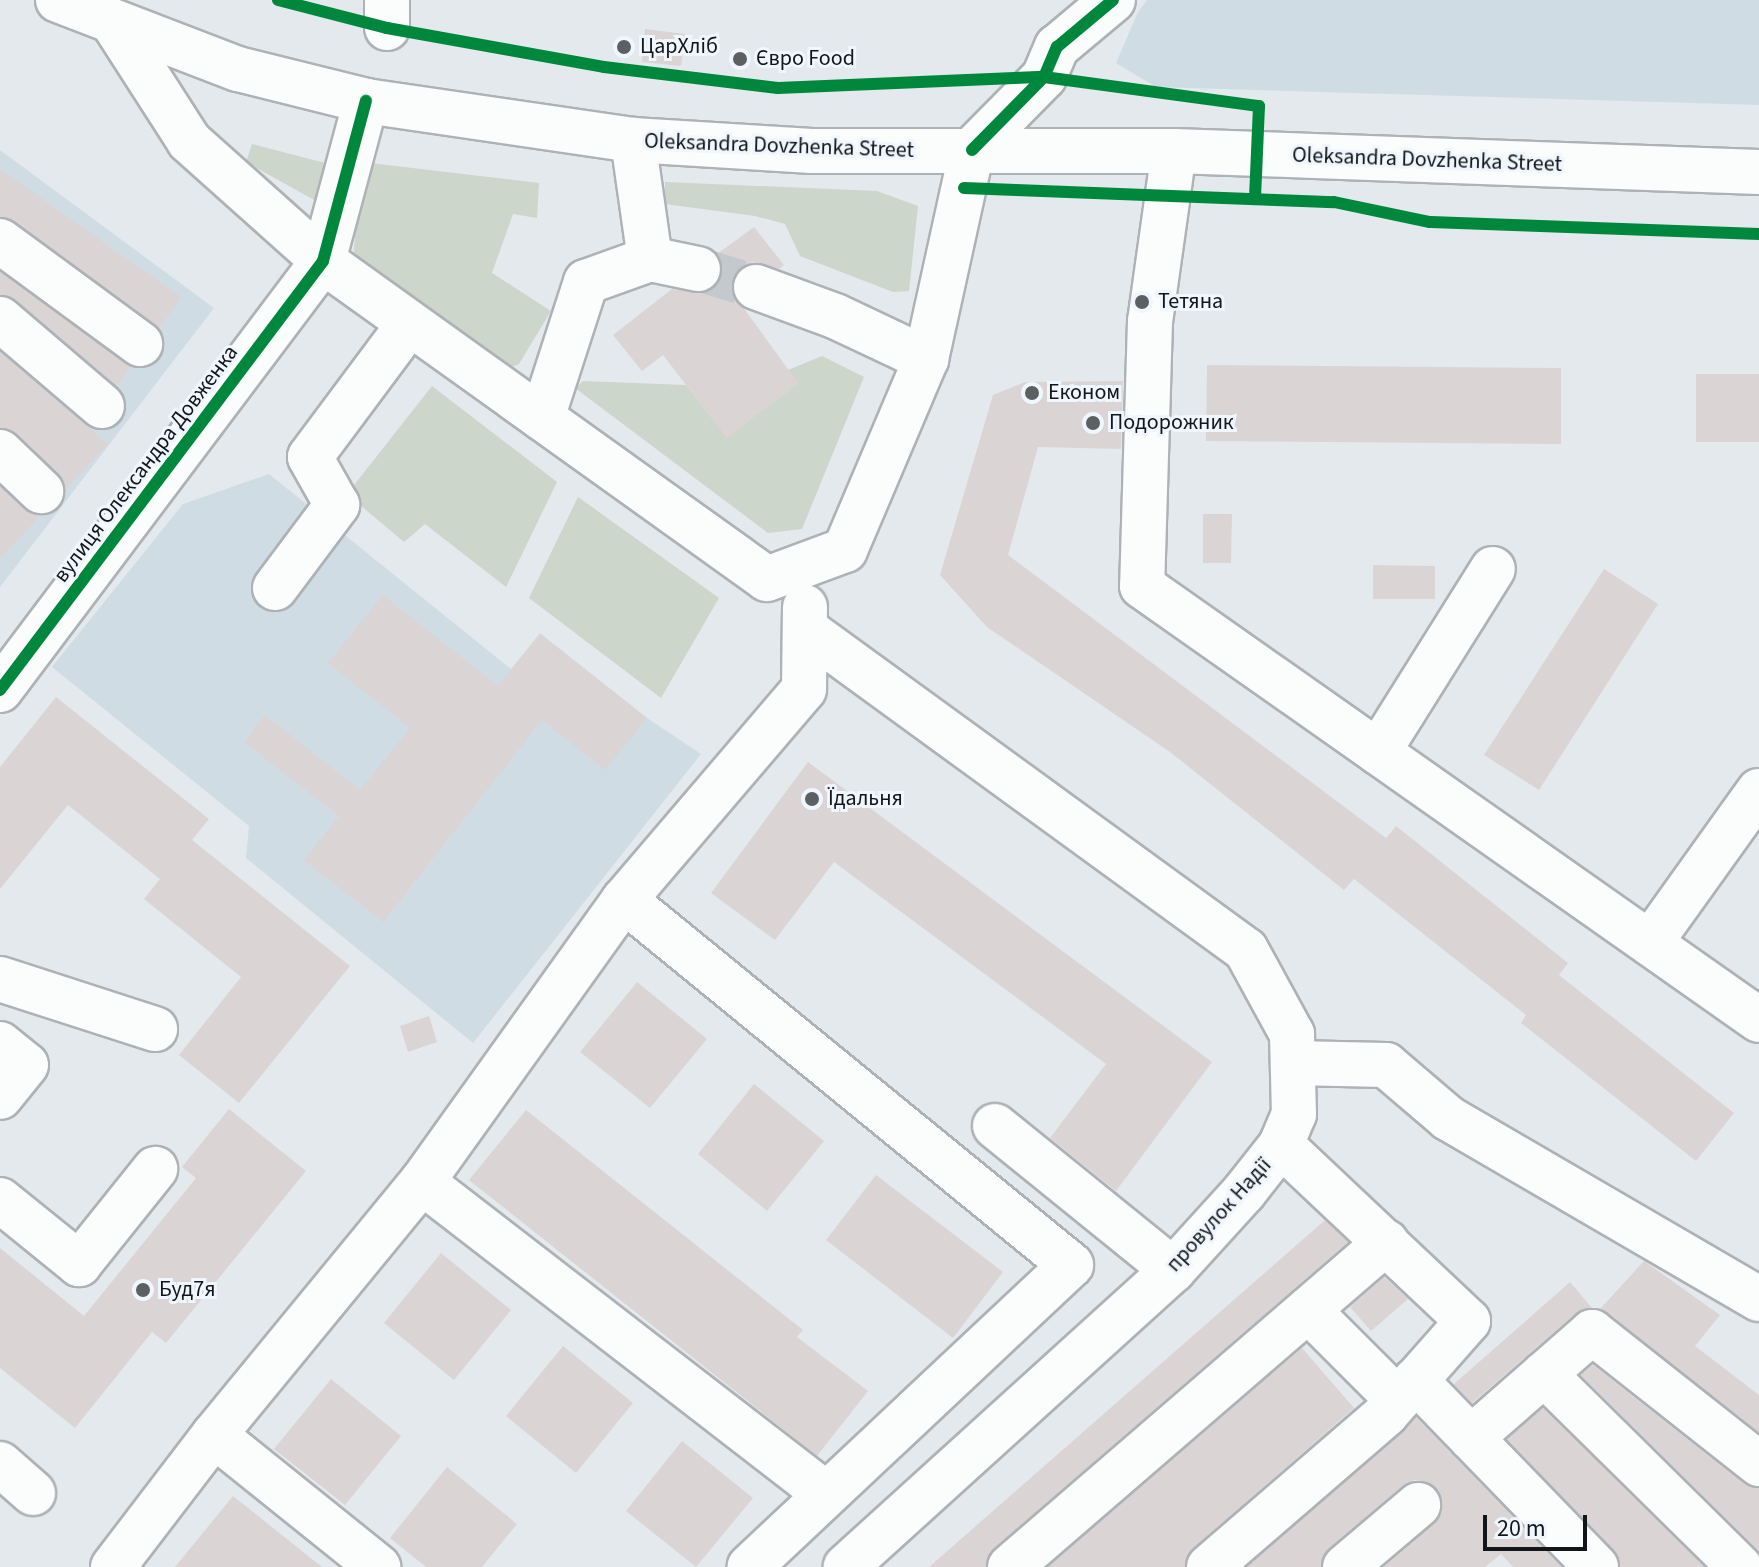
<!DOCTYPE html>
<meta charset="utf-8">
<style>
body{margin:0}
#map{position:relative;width:1759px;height:1567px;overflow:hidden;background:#e4e9ee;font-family:"Source Sans 3",sans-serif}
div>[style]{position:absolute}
.built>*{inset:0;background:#d0dce4}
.green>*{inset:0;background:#ccd6cb}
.building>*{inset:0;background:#dad4d5}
.minor-tunnel>*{height:44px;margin-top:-22px;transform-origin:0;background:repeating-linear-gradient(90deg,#c4c9ce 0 44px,transparent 0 66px)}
.roads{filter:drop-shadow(2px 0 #aeb2b6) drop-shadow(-2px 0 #aeb2b6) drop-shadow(0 2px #aeb2b6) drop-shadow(0 -2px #aeb2b6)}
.minor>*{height:44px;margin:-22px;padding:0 22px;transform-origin:22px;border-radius:22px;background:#fbfcfc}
.major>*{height:44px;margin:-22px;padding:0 22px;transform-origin:22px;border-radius:22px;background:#fbfcfc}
.cycleway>*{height:12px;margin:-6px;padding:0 6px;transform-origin:6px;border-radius:6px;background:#00873e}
.dots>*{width:22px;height:22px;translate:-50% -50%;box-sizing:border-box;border:4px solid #eff6fd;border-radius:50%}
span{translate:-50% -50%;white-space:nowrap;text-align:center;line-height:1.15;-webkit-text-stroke:6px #eff6fd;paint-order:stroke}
.poi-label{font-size:22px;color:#121618}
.left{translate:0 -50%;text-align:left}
.street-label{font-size:22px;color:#121618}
.scale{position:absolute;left:1483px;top:1515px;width:104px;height:36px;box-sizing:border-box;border:4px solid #121618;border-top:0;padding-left:10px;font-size:24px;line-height:28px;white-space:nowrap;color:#121618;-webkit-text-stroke:6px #eff6fd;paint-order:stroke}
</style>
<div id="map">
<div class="built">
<div style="clip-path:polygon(1147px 0,1759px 0,1759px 105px,1156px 87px,1116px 63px,1138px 12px)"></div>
<div style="clip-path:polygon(0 150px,214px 308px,0 587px)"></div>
<div style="clip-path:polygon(269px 474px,511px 669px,540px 633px,647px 718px,701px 754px,473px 1043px,246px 858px,249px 826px,52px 667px,183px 504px)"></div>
</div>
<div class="green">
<div style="clip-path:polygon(252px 144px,325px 163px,316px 201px,246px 162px)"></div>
<div style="clip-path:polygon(370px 163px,539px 183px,537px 218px,513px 214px,492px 273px,551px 311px,519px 364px,500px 372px,353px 262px,359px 182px)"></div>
<div style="clip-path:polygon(665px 182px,877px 191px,918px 206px,909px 291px,893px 292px,800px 256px,785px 224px,755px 216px,665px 204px)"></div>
<div style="clip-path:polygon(822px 356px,864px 377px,802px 529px,768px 533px,575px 388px,583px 381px,686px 385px,727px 437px,798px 383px,788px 370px)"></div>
<div style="clip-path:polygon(432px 386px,557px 482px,506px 587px,425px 524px,404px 542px,347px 494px)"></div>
<div style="clip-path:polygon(578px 497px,719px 598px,661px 698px,529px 598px)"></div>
</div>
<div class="building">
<div style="clip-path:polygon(645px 29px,685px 34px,681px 66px,642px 62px)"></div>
<div style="clip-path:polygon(0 169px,181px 297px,159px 329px,15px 221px,0 216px)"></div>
<div style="clip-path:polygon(754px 227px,784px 265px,779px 269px,752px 262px,741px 267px,732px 279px,732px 292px,798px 383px,727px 438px,663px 355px,642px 371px,613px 335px,672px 289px,705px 293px,716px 286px,723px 273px,717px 254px)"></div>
<div style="clip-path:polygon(0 272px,131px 367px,117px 386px,16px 300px,0 295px)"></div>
<div style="clip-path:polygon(0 352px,108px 444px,65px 490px,58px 473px,17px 434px,0 428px)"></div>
<div style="clip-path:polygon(1207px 365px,1561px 368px,1561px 444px,1206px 441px)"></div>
<div style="clip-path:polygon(1696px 374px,1759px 374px,1759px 442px,1696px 442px)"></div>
<div style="clip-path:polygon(1123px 381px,1121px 449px,1038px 447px,1008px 555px,1386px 838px,1396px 826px,1568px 963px,1559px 975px,1734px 1113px,1696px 1161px,1521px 1023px,1526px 1015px,1354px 879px,1344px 890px,1170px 752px,987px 627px,940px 575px,993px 395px,1025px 382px)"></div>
<div style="clip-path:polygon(0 486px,24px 510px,41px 515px,0 559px)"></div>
<div style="clip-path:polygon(1203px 514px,1232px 514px,1231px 563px,1203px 563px)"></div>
<div style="clip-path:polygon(1373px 565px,1435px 566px,1435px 599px,1373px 599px)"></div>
<div style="clip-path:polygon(1604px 569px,1658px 604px,1539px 790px,1484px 755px)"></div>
<div style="clip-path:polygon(383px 595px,498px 686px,540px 634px,647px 718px,605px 770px,542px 720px,383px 922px,304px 860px,339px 816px,244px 742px,265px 715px,360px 790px,410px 728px,328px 663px)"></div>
<div style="clip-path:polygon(56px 697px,209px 819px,192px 840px,350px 966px,239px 1103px,179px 1055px,241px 977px,144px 899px,160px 879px,68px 805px,0 889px,0 767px)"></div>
<div style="clip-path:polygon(808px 762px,1212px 1062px,1116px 1191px,1050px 1138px,1106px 1064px,834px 862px,775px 940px,711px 893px)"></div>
<div style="clip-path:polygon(637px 982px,707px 1039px,650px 1108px,580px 1052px)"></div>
<div style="clip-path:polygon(429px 1016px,437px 1042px,408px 1052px,400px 1026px)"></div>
<div style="clip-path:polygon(754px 1084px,824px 1141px,767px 1211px,698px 1154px)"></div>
<div style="clip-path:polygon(229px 1109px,306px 1171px,166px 1343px,152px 1332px,75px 1428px,0 1368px,0 1248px,84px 1316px,196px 1178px,182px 1167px)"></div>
<div style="clip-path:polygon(526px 1110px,803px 1330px,797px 1337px,868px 1391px,817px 1456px,469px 1180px)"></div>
<div style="clip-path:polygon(876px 1175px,1003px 1272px,953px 1338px,826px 1240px)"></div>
<div style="clip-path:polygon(1325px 1220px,1348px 1242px,994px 1548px,986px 1567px,929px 1567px)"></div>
<div style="clip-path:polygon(441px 1253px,511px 1310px,454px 1380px,384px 1323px)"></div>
<div style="clip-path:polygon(1644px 1261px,1720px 1315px,1695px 1346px,1759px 1395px,1759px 1432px,1600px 1309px)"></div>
<div style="clip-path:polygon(1384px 1277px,1408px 1299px,1371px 1331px,1350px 1307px)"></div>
<div style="clip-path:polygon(1570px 1282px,1592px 1308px,1576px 1313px,1472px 1403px,1454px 1384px)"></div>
<div style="clip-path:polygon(563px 1346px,633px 1403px,576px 1473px,506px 1416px)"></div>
<div style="clip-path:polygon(1302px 1348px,1354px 1408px,1193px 1548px,1185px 1567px,1048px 1567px)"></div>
<div style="clip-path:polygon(1593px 1365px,1744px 1484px,1759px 1488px,1759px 1551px,1581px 1375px)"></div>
<div style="clip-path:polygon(331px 1379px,401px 1436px,345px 1505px,274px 1449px)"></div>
<div style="clip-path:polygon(1543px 1408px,1704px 1567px,1620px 1567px,1614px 1550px,1507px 1439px)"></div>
<div style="clip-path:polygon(1416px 1417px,1561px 1567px,1513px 1567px,1501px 1554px,1485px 1567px,1384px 1567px,1434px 1524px,1442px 1513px,1442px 1500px,1436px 1488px,1427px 1482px,1414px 1480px,1402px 1486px,1329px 1548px,1321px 1567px,1247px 1567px)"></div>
<div style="clip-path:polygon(682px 1441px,753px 1498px,696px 1567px,626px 1511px)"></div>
<div style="clip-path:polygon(447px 1467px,517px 1524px,482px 1567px,426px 1567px,390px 1538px)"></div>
<div style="clip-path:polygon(233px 1496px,322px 1567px,175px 1567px)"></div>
</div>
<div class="minor-tunnel">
<div style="left:698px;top:269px;width:61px;rotate:17.2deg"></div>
</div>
<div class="roads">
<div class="minor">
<div style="left:387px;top:0;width:28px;rotate:90deg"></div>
<div style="left:114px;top:24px;width:139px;rotate:57.3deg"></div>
<div style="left:189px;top:141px;width:180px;rotate:41.8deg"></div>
<div style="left:323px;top:261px;width:546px;rotate:35.61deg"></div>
<div style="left:767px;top:579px;width:83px;rotate:-20.4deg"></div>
<div style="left:845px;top:550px;width:207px;rotate:-67deg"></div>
<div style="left:926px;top:359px;width:214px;rotate:-77.6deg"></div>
<div style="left:972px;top:150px;width:103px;rotate:-45.4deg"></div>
<div style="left:1044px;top:77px;width:33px;rotate:-67deg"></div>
<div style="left:1057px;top:47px;width:73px;rotate:-40deg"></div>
<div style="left:633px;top:140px;width:120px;rotate:81.9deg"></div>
<div style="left:1174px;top:151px;width:172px;rotate:98deg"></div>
<div style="left:1150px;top:321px;width:265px;rotate:91.7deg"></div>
<div style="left:1142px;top:586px;width:754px;rotate:35.12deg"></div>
<div style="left:0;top:241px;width:174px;rotate:36.3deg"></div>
<div style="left:756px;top:287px;width:84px;rotate:20.2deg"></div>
<div style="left:835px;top:316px;width:101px;rotate:25.3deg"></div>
<div style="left:0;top:319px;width:134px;rotate:40.5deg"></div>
<div style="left:542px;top:418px;width:143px;rotate:-72.1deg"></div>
<div style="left:586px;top:282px;width:68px;rotate:-19.8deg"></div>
<div style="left:650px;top:259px;width:49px;rotate:11.8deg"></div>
<div style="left:0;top:452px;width:57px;rotate:43.6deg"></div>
<div style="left:275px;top:588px;width:104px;rotate:-53.2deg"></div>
<div style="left:337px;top:505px;width:55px;rotate:-119.4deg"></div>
<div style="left:310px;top:457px;width:166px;rotate:-53.3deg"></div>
<div style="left:805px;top:629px;width:545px;rotate:36.05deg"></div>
<div style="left:1246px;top:950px;width:96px;rotate:61.3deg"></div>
<div style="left:1292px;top:1034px;width:80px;rotate:88.6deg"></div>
<div style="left:1294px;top:1114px;width:34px;rotate:113deg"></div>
<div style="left:1281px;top:1145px;width:60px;rotate:128.2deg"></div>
<div style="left:1244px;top:1192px;width:105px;rotate:132.3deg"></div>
<div style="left:1173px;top:1270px;width:442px;rotate:137.8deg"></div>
<div style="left:0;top:690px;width:537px;rotate:-53.02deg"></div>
<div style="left:323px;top:261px;width:166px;rotate:-75deg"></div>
<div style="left:1378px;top:752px;width:216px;rotate:-57.9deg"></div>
<div style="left:624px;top:900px;width:577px;rotate:39.23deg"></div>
<div style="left:1071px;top:1265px;width:441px;rotate:136.8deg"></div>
<div style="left:1650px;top:943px;width:187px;rotate:-54.4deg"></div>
<div style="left:0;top:979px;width:163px;rotate:17.9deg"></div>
<div style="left:0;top:1044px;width:33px;rotate:39deg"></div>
<div style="left:26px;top:1065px;width:41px;rotate:129.1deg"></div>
<div style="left:1293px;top:1063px;width:93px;rotate:1.2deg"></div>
<div style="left:1386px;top:1065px;width:82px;rotate:40.5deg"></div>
<div style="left:1448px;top:1118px;width:360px;rotate:30.2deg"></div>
<div style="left:995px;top:1126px;width:229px;rotate:39deg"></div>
<div style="left:422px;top:1182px;width:510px;rotate:37.68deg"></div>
<div style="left:0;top:1200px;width:102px;rotate:39deg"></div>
<div style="left:79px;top:1264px;width:122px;rotate:-51.3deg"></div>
<div style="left:1308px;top:1310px;width:127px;rotate:45deg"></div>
<div style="left:1544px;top:1374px;width:275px;rotate:44.6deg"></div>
<div style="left:1415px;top:1380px;width:260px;rotate:45.9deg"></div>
<div style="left:214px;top:1435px;width:211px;rotate:38.8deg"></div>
<div style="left:1471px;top:1438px;width:161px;rotate:-41.2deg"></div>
<div style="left:1592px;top:1332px;width:213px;rotate:38.3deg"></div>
<div style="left:0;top:1464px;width:44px;rotate:41.3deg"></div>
<div style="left:113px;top:1567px;width:166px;rotate:-52.6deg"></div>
<div style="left:214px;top:1435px;width:328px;rotate:-50.6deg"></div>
<div style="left:422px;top:1182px;width:347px;rotate:-54.4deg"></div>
<div style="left:624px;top:900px;width:277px;rotate:-49.5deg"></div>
<div style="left:804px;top:689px;width:82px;rotate:-89.3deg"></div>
<div style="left:1010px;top:1567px;width:497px;rotate:-40.8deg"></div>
<div style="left:1209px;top:1567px;width:234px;rotate:-40.8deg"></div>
<div style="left:1386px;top:1414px;width:124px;rotate:-48.6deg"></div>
<div style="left:1468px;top:1321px;width:257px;rotate:-136.7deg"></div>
<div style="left:1345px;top:1567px;width:96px;rotate:-40.3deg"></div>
</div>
<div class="major">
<div style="left:58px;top:0;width:193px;rotate:21deg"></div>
<div style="left:238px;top:69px;width:132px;rotate:14deg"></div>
<div style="left:366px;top:101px;width:270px;rotate:8.3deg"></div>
<div style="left:633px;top:140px;width:179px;rotate:3.5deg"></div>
<div style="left:812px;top:151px;width:362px"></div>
<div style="left:1174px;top:151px;width:585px;rotate:2.06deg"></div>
</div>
</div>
<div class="cycleway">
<div style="left:278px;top:0;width:113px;rotate:14.4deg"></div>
<div style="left:387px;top:28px;width:220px;rotate:10.2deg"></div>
<div style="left:604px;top:67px;width:175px;rotate:6.9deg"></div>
<div style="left:778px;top:88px;width:266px;rotate:-2.4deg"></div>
<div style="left:1044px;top:77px;width:217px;rotate:7.7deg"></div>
<div style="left:1259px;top:106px;width:93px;rotate:92.5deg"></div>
<div style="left:972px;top:150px;width:103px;rotate:-45.4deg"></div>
<div style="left:1044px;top:77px;width:33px;rotate:-67deg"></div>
<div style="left:1057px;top:47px;width:73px;rotate:-40deg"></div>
<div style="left:964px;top:188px;width:370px;rotate:2.2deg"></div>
<div style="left:1334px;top:202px;width:98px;rotate:11.8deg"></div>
<div style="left:1430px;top:222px;width:329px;rotate:2.1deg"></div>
<div style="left:0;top:690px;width:537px;rotate:-53.02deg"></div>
<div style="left:323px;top:261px;width:166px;rotate:-75deg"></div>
</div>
<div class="dots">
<div style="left:624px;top:47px;background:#5c6063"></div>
<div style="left:740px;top:59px;background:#5c6063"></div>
<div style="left:1142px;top:302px;background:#5c6063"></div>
<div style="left:1032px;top:393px;background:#5c6063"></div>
<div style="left:1093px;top:423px;background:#5c6063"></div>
<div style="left:812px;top:799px;background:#5c6063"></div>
<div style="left:143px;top:1290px;background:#5c6063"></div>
</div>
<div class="poi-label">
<span class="left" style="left:640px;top:47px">ЦарХліб</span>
<span class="left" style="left:756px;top:59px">Євро Food</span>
<span class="left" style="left:1158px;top:302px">Тетяна</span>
<span class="left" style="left:1048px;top:393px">Економ</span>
<span class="left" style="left:1109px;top:423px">Подорожник</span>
<span class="left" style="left:828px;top:799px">Їдальня</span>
<span class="left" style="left:159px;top:1290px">Буд7я</span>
</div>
<div class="street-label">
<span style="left:779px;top:146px;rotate:2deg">Oleksandra Dovzhenka Street</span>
<span style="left:1427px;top:160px;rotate:2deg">Oleksandra Dovzhenka Street</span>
<span style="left:146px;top:464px;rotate:-53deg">вулиця Олександра Довженка</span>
<span style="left:1219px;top:1215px;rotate:-48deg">провулок Надії</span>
</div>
<div class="scale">20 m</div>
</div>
